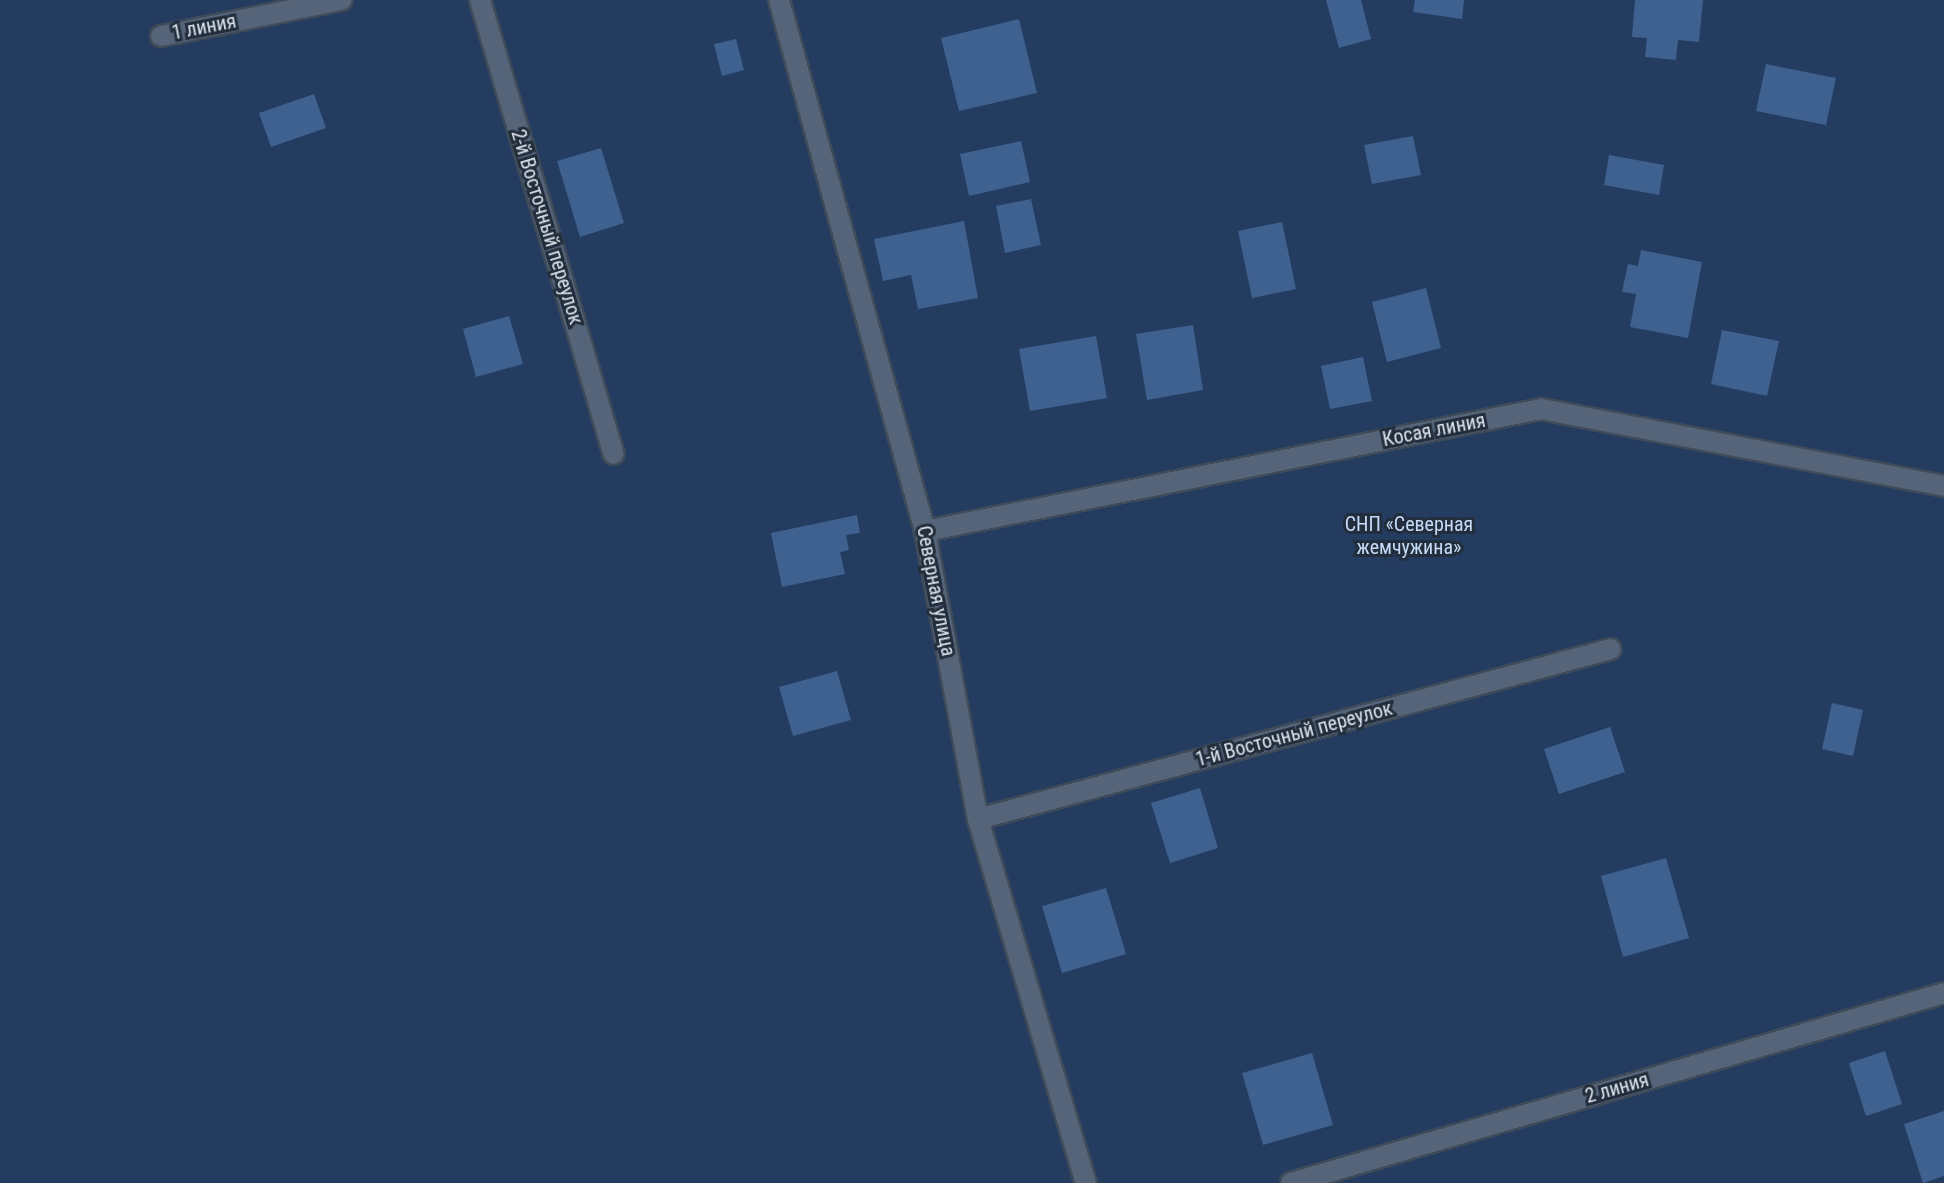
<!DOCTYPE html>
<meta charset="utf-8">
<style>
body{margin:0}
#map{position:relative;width:1944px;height:1183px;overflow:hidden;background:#232e3d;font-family:"Roboto Condensed",sans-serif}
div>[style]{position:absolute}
.green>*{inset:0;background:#233c60}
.building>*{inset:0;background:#3f6190}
.roads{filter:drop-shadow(2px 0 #404b59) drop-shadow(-2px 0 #404b59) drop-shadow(0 2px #404b59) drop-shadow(0 -2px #404b59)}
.minor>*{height:20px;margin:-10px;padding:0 10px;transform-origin:10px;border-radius:10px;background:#556479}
span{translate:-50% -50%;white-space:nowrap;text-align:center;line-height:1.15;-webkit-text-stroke:6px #232e3d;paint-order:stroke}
.street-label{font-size:20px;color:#dbe3ed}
.park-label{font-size:20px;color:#c5daf7}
</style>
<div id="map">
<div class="green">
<div style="clip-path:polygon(0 0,1944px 0,1944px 1183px,0 1183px)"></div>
</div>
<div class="building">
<div style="clip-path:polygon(1326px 0,1361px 0,1371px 39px,1339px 48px)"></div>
<div style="clip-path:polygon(1415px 0,1464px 0,1462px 19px,1413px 12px)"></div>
<div style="clip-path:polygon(1635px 0,1703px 0,1699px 42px,1678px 40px,1676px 60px,1645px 57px,1647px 38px,1632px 37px)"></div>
<div style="clip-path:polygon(1019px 19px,1037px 93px,959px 111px,941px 38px)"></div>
<div style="clip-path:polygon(736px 39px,744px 70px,722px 76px,714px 44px)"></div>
<div style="clip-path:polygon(1766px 64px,1836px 78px,1826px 125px,1756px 111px)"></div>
<div style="clip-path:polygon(314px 94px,326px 128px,271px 147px,259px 113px)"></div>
<div style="clip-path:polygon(1413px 136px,1421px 175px,1372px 184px,1364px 145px)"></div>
<div style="clip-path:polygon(1021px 141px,1030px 182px,969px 196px,960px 154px)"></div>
<div style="clip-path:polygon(601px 148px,624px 223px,580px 237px,557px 161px)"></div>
<div style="clip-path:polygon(1609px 155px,1664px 165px,1659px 195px,1604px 185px)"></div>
<div style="clip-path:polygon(1031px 199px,1041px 245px,1005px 253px,996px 206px)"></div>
<div style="clip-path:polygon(964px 221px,978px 298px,918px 309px,911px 275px,883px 281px,874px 239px)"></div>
<div style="clip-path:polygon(1282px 222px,1296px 289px,1252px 298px,1238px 231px)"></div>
<div style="clip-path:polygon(1641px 250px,1702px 262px,1688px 338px,1630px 327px,1636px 294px,1622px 292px,1628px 264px,1638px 266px)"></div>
<div style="clip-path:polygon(1426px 288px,1441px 348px,1387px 362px,1372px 302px)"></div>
<div style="clip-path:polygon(509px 316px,523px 364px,476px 377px,463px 329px)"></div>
<div style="clip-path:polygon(1193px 325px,1203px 390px,1147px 400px,1136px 334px)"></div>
<div style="clip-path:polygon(1722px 330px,1779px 341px,1767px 396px,1711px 384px)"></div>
<div style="clip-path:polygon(1096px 336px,1107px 398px,1030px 411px,1019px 349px)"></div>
<div style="clip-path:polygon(1363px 357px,1372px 401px,1330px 409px,1321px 366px)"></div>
<div style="clip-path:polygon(857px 515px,860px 533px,846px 535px,849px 550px,840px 552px,845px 574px,782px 587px,771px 533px)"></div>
<div style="clip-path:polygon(837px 671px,851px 720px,793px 736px,779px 687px)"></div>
<div style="clip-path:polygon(1832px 703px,1863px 710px,1853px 756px,1822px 749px)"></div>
<div style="clip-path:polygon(1610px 727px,1625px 772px,1559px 794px,1544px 749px)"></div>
<div style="clip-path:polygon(1200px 788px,1218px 848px,1170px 863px,1151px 803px)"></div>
<div style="clip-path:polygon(1666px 858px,1689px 938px,1623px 957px,1601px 876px)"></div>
<div style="clip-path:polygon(1106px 888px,1126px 954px,1062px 973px,1042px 906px)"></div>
<div style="clip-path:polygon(1885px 1051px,1902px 1104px,1866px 1116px,1849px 1063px)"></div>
<div style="clip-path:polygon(1312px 1053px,1333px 1125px,1263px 1145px,1242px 1073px)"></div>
<div style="clip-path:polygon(1944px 1111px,1944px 1176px,1923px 1183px,1904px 1124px)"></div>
</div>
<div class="roads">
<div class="minor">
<div style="left:480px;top:0;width:473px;rotate:73.6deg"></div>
<div style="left:779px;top:0;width:551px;rotate:74.63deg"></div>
<div style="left:925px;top:531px;width:293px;rotate:79.6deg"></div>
<div style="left:978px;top:819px;width:380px;rotate:73.5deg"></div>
<div style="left:161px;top:36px;width:184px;rotate:-11.3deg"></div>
<div style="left:925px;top:531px;width:628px;rotate:-11.2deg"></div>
<div style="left:1541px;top:409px;width:410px;rotate:10.8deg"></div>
<div style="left:978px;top:819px;width:655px;rotate:-15.03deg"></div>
<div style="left:1291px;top:1183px;width:680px;rotate:-16.22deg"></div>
</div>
</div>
<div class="street-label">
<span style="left:204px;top:27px;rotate:-11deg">1 линия</span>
<span style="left:547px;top:227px;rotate:73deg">2-й Восточный переулок</span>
<span style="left:1434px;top:430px;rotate:-11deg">Косая линия</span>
<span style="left:936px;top:591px;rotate:79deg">Северная улица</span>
<span style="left:1294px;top:734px;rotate:-15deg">1-й Восточный переулок</span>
<span style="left:1617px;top:1088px;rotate:-16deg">2 линия</span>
</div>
<div class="park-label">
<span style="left:1409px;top:536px">СНП «Северная<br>жемчужина»</span>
</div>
</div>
